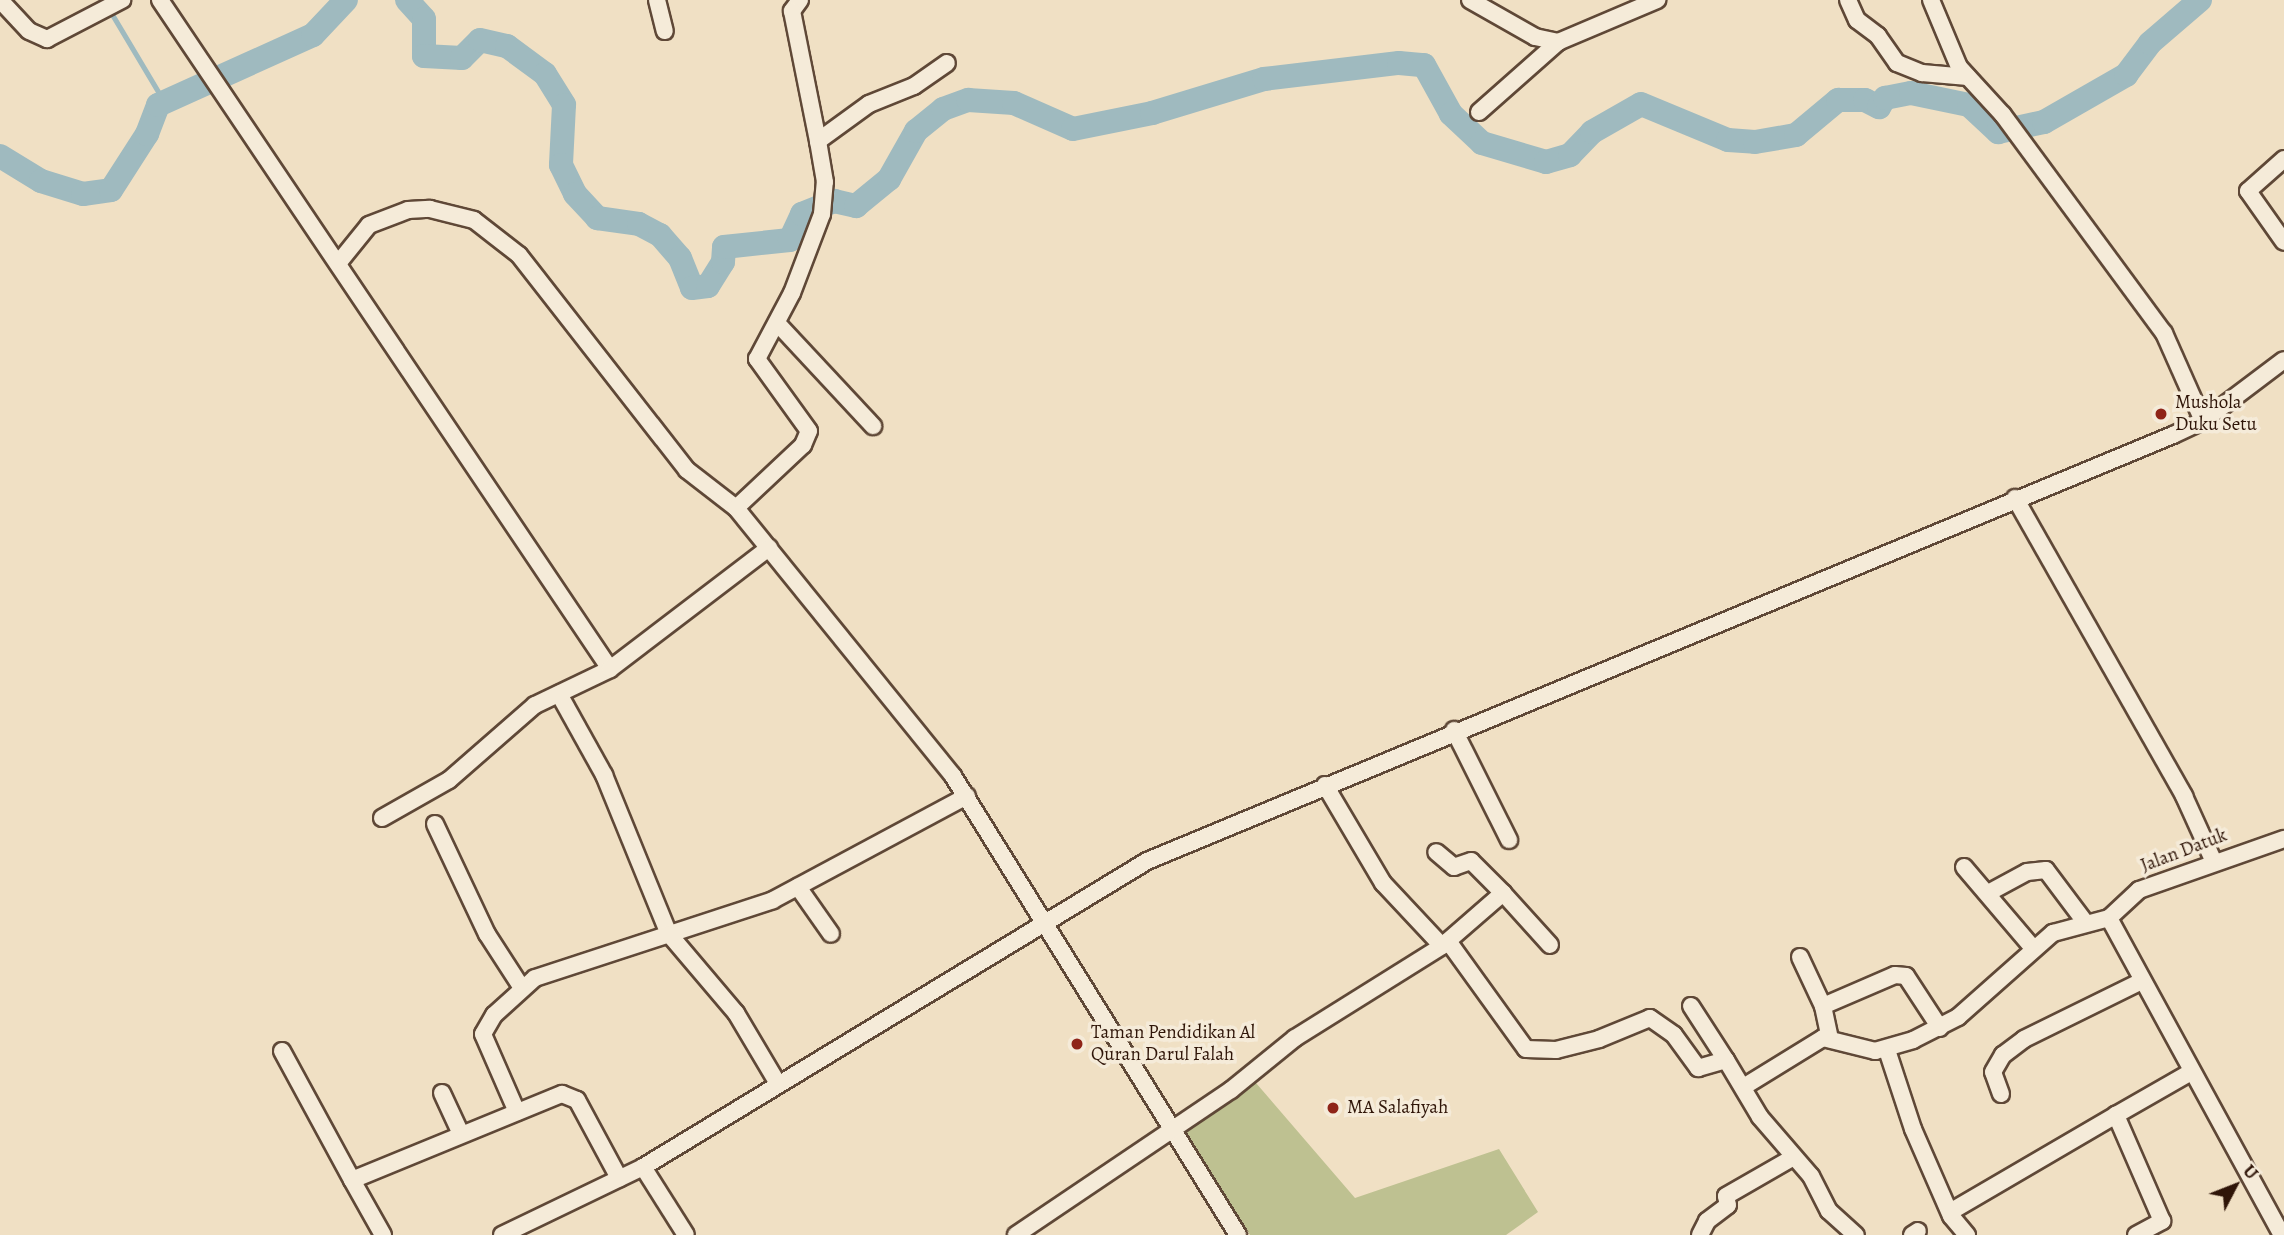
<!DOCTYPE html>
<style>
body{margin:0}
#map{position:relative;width:2284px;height:1235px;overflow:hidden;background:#f0e0c4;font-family:Alegreya,serif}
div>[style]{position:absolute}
.green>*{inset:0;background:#bec191}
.stream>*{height:4.5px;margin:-2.25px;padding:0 2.25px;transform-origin:2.25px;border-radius:2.25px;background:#9fbabf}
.river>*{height:24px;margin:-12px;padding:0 12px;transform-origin:12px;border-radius:12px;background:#9fbabf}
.roads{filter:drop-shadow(2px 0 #5f4837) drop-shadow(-2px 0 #5f4837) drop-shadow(0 2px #5f4837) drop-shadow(0 -2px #5f4837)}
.minor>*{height:16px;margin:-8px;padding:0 8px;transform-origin:8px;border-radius:8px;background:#f5ebd9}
.dots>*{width:19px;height:19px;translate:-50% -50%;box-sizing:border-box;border:4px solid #f5ebd9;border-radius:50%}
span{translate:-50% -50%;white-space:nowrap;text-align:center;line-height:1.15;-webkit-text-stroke:7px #f5ebd9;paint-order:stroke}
.poi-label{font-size:19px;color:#2f1508}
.left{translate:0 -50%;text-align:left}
.street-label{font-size:19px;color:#2f1508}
.north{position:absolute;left:2200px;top:1151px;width:70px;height:70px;-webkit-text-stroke:5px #f5ebd9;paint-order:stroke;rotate:48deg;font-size:19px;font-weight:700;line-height:28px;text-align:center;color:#2f1508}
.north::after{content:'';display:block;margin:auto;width:24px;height:32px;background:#2f1508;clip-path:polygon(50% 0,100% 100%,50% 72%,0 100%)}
</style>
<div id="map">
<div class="green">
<div style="clip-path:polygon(1256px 1083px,1355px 1198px,1499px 1149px,1538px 1212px,1506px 1235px,1250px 1235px,1181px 1127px)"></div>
</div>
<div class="stream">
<div style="left:111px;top:12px;width:104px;rotate:59.2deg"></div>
</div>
<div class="river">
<div style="left:407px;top:0;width:25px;rotate:48deg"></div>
<div style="left:424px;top:19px;width:37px;rotate:90deg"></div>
<div style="left:424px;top:56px;width:38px;rotate:3deg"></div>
<div style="left:462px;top:58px;width:25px;rotate:-45deg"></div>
<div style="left:480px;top:40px;width:28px;rotate:13deg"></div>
<div style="left:507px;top:46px;width:47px;rotate:36.4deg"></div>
<div style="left:545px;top:74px;width:36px;rotate:58deg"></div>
<div style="left:564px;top:105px;width:60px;rotate:92.9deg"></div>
<div style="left:561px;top:165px;width:32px;rotate:64deg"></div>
<div style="left:575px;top:194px;width:33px;rotate:47deg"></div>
<div style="left:597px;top:218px;width:42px;rotate:8.1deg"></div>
<div style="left:639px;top:224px;width:24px;rotate:28deg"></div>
<div style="left:660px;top:235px;width:30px;rotate:49deg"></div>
<div style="left:680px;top:258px;width:32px;rotate:68deg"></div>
<div style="left:692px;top:288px;width:16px;rotate:-7deg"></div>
<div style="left:708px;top:286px;width:28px;rotate:-58deg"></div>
<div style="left:723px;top:262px;width:15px;rotate:-86deg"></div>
<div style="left:724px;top:247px;width:66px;rotate:-6.1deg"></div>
<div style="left:790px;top:240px;width:29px;rotate:-65deg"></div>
<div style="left:802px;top:214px;width:35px;rotate:-22deg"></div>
<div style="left:834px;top:201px;width:23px;rotate:13deg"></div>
<div style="left:856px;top:206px;width:43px;rotate:-39.3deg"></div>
<div style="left:889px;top:179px;width:55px;rotate:-60.6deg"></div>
<div style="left:916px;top:131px;width:35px;rotate:-39deg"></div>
<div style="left:943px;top:109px;width:27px;rotate:-20deg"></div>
<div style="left:968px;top:100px;width:46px;rotate:3.7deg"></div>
<div style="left:1014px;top:103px;width:64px;rotate:23.8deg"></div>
<div style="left:1073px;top:129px;width:81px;rotate:-11.4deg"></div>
<div style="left:1152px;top:113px;width:117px;rotate:-16.9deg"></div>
<div style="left:1264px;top:79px;width:136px;rotate:-6.8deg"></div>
<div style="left:1399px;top:63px;width:25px;rotate:5deg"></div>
<div style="left:1424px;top:65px;width:56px;rotate:61.1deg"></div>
<div style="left:1451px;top:114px;width:42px;rotate:43.1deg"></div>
<div style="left:1482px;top:143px;width:67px;rotate:16.5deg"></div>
<div style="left:1546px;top:162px;width:25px;rotate:-16deg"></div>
<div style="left:1570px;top:155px;width:32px;rotate:-46deg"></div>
<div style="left:1592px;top:132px;width:56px;rotate:-29.7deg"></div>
<div style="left:1641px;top:104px;width:94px;rotate:22.5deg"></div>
<div style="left:1728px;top:140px;width:27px;rotate:4deg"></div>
<div style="left:1755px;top:142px;width:42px;rotate:-9.7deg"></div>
<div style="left:1796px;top:135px;width:55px;rotate:-39.8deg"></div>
<div style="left:1838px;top:100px;width:27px"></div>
<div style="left:1865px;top:100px;width:16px;rotate:27deg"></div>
<div style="left:1879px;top:107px;width:11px;rotate:-56deg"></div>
<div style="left:1885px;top:98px;width:26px;rotate:-11deg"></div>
<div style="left:1911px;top:93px;width:59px;rotate:11.7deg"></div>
<div style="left:1969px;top:105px;width:40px;rotate:43deg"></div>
<div style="left:1998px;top:132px;width:47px;rotate:-12.3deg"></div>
<div style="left:2044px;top:122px;width:95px;rotate:-29.8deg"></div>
<div style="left:2126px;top:75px;width:40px;rotate:-53deg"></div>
<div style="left:2150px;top:43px;width:66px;rotate:-40.7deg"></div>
<div style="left:0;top:156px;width:48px;rotate:31.4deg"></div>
<div style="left:41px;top:181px;width:44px;rotate:17.2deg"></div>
<div style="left:83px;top:194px;width:28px;rotate:-8deg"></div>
<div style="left:111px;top:190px;width:67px;rotate:-57.3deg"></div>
<div style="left:147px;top:134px;width:31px;rotate:-69deg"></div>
<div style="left:158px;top:105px;width:170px;rotate:-24.3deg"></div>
<div style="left:313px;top:35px;width:48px;rotate:-46.7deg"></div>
</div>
<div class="roads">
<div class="minor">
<div style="left:0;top:0;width:42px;rotate:46.9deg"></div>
<div style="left:29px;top:31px;width:20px;rotate:24deg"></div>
<div style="left:47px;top:39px;width:85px;rotate:-27.5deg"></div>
<div style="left:160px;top:0;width:806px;rotate:56.07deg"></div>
<div style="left:657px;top:0;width:32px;rotate:76deg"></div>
<div style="left:800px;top:0;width:14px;rotate:126deg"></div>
<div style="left:792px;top:11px;width:133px;rotate:78.7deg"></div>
<div style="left:1470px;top:0;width:75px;rotate:29.6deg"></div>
<div style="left:1535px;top:37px;width:24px;rotate:12deg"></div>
<div style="left:1558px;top:42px;width:108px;rotate:-23deg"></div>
<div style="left:1848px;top:0;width:22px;rotate:66deg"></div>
<div style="left:1857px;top:20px;width:26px;rotate:37deg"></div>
<div style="left:1878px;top:36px;width:33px;rotate:55deg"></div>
<div style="left:1897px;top:63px;width:27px;rotate:22deg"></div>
<div style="left:1922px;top:73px;width:46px;rotate:5deg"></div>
<div style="left:1931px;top:0;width:73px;rotate:67.3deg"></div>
<div style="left:1959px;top:67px;width:65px;rotate:47.5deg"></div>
<div style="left:2003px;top:115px;width:271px;rotate:53.6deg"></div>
<div style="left:2164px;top:333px;width:96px;rotate:66.1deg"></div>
<div style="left:1479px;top:112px;width:106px;rotate:-41.5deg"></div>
<div style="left:2284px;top:159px;width:48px;rotate:138.4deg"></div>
<div style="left:2248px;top:191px;width:62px;rotate:54.8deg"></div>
<div style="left:340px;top:261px;width:46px;rotate:-51.1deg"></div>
<div style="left:369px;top:225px;width:42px;rotate:-21deg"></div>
<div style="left:408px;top:210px;width:22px;rotate:-3deg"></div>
<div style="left:430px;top:209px;width:45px;rotate:14deg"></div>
<div style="left:474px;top:220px;width:57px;rotate:37.9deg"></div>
<div style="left:519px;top:255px;width:273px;rotate:52deg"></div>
<div style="left:687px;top:470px;width:62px;rotate:37.8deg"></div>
<div style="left:736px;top:508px;width:345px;rotate:51deg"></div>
<div style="left:953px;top:776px;width:540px;rotate:58.16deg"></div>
<div style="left:777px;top:323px;width:141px;rotate:47deg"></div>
<div style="left:2015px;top:498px;width:343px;rotate:60.4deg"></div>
<div style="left:2184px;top:796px;width:70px;rotate:65.6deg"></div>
<div style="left:736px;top:508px;width:92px;rotate:-43.2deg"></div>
<div style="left:803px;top:445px;width:15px;rotate:-67deg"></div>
<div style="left:809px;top:431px;width:89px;rotate:-125.8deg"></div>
<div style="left:757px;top:359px;width:75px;rotate:-62.1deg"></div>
<div style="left:792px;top:293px;width:85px;rotate:-69.2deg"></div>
<div style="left:822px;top:214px;width:32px;rotate:-85deg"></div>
<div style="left:825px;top:182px;width:42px;rotate:-99.7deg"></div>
<div style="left:818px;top:141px;width:63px;rotate:-36deg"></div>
<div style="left:869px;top:104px;width:48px;rotate:-21.8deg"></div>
<div style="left:914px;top:86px;width:40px;rotate:-34.9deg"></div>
<div style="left:559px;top:694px;width:93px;rotate:60.9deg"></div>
<div style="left:604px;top:775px;width:172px;rotate:67.8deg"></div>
<div style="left:669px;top:934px;width:104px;rotate:49.7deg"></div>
<div style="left:736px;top:1013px;width:80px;rotate:59.3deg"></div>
<div style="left:1454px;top:730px;width:123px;rotate:63.4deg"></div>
<div style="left:1325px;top:785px;width:114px;rotate:59.4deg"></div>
<div style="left:1383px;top:883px;width:86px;rotate:46.9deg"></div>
<div style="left:382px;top:818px;width:77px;rotate:-29.6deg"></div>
<div style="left:449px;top:780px;width:114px;rotate:-41.1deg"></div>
<div style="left:535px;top:705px;width:83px;rotate:-25.6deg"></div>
<div style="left:610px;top:669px;width:200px;rotate:-37.3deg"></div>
<div style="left:435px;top:824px;width:122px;rotate:64.7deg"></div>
<div style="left:487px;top:934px;width:64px;rotate:57.1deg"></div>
<div style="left:1964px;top:867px;width:105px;rotate:49.6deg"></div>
<div style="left:798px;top:887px;width:57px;rotate:54.9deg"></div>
<div style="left:1990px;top:892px;width:42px;rotate:-28.4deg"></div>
<div style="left:2027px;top:872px;width:19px;rotate:-6deg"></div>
<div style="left:2046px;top:870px;width:65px;rotate:53.1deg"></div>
<div style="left:1503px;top:893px;width:70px;rotate:47.9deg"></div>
<div style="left:2109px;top:918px;width:361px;rotate:61.4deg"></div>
<div style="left:2109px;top:918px;width:41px;rotate:-43deg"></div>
<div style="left:2139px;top:890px;width:154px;rotate:-19.4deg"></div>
<div style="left:1448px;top:941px;width:133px;rotate:54.2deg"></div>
<div style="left:1526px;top:1049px;width:30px;rotate:2deg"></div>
<div style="left:1556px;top:1050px;width:44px;rotate:-14.3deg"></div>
<div style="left:1599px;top:1039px;width:55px;rotate:-22.4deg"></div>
<div style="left:1650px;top:1018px;width:29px;rotate:35deg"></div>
<div style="left:1674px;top:1035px;width:41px;rotate:54deg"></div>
<div style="left:1698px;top:1068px;width:29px;rotate:-16deg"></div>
<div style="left:1726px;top:1060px;width:66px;rotate:59.2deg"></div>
<div style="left:1760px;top:1117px;width:78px;rotate:49.2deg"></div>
<div style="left:1811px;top:1176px;width:39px;rotate:63deg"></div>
<div style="left:1829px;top:1211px;width:36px;rotate:42deg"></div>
<div style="left:1800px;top:957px;width:54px;rotate:64.9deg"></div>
<div style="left:1823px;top:1006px;width:34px;rotate:78deg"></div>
<div style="left:1691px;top:1006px;width:64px;rotate:57.1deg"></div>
<div style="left:1823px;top:1006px;width:78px;rotate:-23.3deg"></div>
<div style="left:1895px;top:975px;width:11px;rotate:5deg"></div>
<div style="left:1906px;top:976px;width:62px;rotate:56.8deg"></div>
<div style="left:1887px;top:1050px;width:83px;rotate:71.8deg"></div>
<div style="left:1913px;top:1129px;width:95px;rotate:66.4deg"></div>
<div style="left:1951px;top:1216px;width:25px;rotate:50deg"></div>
<div style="left:282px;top:1051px;width:147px;rotate:61.5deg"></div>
<div style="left:1745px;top:1086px;width:92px;rotate:-31.6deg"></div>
<div style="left:1823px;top:1038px;width:54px;rotate:14deg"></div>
<div style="left:1875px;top:1051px;width:40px;rotate:-16deg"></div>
<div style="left:1913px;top:1040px;width:51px;rotate:-27.1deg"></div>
<div style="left:1958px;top:1017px;width:127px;rotate:-41.5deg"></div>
<div style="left:2053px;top:933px;width:58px;rotate:-15deg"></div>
<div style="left:442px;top:1093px;width:45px;rotate:65.1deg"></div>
<div style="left:2001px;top:1094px;width:23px;rotate:-110deg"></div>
<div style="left:1993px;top:1072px;width:20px;rotate:-60deg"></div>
<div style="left:2003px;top:1055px;width:26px;rotate:-37deg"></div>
<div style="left:2024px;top:1039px;width:131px;rotate:-26.2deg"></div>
<div style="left:517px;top:1112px;width:85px;rotate:-113.6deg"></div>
<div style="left:483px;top:1034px;width:22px;rotate:-60deg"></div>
<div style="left:494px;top:1015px;width:55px;rotate:-42.1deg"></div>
<div style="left:535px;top:978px;width:250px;rotate:-18.1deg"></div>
<div style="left:773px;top:900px;width:220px;rotate:-28.2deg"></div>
<div style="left:643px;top:1167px;width:80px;rotate:57.7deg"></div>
<div style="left:1950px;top:1212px;width:192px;rotate:-30.3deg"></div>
<div style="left:383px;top:1235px;width:63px;rotate:-119.4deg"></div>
<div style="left:352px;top:1180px;width:227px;rotate:-22.3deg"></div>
<div style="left:562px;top:1094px;width:16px;rotate:22deg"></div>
<div style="left:577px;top:1100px;width:89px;rotate:61.7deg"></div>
<div style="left:502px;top:1235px;width:157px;rotate:-25.7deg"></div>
<div style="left:643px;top:1167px;width:590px;rotate:-31.26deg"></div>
<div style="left:1147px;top:861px;width:1111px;rotate:-22.55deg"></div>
<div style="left:2173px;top:435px;width:33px;rotate:-25deg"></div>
<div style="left:2203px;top:421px;width:101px;rotate:-37deg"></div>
<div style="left:1016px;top:1235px;width:259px;rotate:-34deg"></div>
<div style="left:1231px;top:1090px;width:82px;rotate:-39.1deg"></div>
<div style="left:1295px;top:1038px;width:173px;rotate:-32deg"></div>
<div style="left:1442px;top:946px;width:81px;rotate:-41deg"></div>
<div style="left:1503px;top:893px;width:45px;rotate:-135deg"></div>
<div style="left:1471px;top:861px;width:18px;rotate:161deg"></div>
<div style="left:1454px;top:867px;width:23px;rotate:-140deg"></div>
<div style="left:1700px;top:1235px;width:16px;rotate:-63deg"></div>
<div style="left:1707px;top:1221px;width:26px;rotate:-37deg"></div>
<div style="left:1728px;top:1205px;width:9px;rotate:-103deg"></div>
<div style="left:1726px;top:1196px;width:76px;rotate:-29.9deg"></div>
<div style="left:1912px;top:1235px;width:7px;rotate:-34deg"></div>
<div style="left:2136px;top:1235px;width:30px;rotate:-28deg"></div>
<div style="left:2162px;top:1221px;width:116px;rotate:-113.5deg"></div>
<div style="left:2116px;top:1115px;width:86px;rotate:-29.8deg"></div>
</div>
</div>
<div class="dots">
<div style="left:2161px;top:414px;background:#8f2418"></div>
<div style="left:1077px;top:1044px;background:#8f2418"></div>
<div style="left:1333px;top:1108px;background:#8f2418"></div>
</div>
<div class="poi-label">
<span class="left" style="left:2175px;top:414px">Mushola<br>Duku Setu</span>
<span class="left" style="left:1091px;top:1044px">Taman Pendidikan Al<br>Quran Darul Falah</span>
<span class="left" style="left:1347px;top:1108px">MA Salafiyah</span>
</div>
<div class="street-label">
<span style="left:2184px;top:851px;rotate:-21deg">Jalan Datuk</span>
</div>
<div class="north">U</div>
</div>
